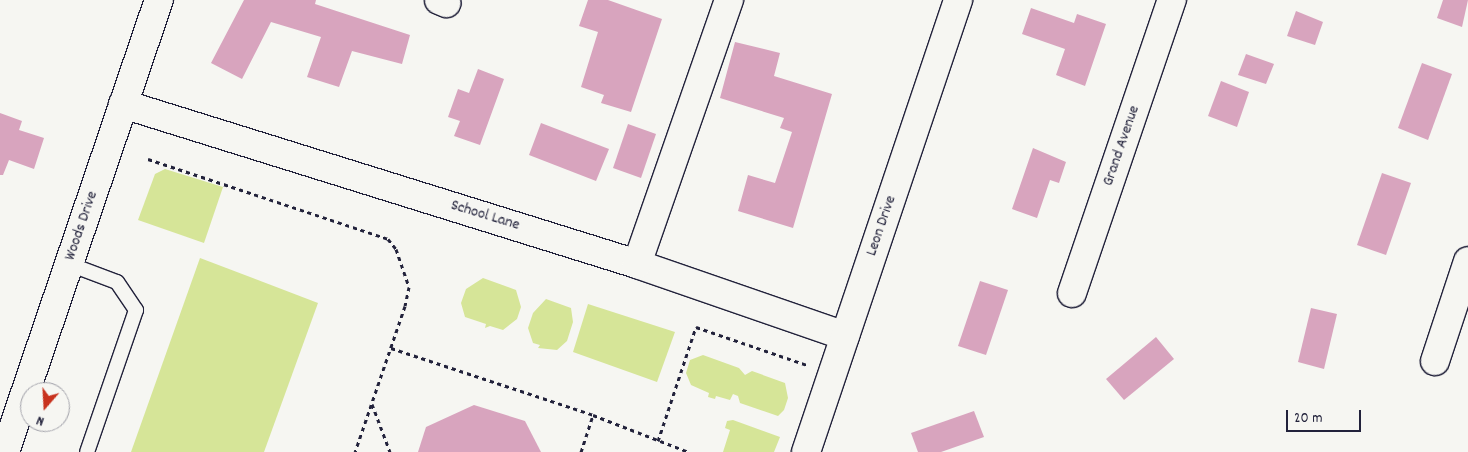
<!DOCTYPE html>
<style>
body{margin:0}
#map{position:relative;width:1468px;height:452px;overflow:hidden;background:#f6f6f2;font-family:Dekko,sans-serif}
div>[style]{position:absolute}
.green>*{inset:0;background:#d6e598}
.building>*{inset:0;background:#d8a4be}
.path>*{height:3px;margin-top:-1.5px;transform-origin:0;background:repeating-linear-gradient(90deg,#22223b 0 4px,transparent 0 8px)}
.roads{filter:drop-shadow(1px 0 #22223b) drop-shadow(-1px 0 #22223b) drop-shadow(0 1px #22223b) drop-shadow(0 -1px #22223b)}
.lane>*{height:14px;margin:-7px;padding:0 7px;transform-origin:7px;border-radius:7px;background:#f6f6f2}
.street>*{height:28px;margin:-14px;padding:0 14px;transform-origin:14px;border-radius:14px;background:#f6f6f2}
.secondary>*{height:28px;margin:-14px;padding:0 14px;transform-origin:14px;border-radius:14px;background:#f6f6f2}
span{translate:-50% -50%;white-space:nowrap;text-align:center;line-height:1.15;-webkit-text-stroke:4.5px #f6f6f2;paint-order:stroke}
.street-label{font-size:16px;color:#22223b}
.north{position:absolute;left:20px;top:382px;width:50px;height:50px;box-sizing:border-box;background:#f6f6f2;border:1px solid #a1a1a9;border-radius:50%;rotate:199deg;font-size:14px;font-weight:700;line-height:20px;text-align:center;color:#22223b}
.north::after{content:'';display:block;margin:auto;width:18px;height:22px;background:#c8321e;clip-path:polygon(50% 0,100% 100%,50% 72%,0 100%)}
.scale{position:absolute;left:1286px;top:410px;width:75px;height:22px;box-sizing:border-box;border:2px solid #22223b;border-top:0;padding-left:6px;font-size:15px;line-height:18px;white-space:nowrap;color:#22223b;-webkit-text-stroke:4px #f6f6f2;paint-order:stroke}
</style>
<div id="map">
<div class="green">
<div style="clip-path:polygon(165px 169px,223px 187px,204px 243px,138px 220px,155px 174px)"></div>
<div style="clip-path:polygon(200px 258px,318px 303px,264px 452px,131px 452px)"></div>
<div style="clip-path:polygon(483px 278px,516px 290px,521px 307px,517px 319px,503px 330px,490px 326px,485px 328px,486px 324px,465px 317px,461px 303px,466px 289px)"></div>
<div style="clip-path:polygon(546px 299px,571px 308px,573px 322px,567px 341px,557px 350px,538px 348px,540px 345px,533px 343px,528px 328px,533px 313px)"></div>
<div style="clip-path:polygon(588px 304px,675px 332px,657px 382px,573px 352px)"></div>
<div style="clip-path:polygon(703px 355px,739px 368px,745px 375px,752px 371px,785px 383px,788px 398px,784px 410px,778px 416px,740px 403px,738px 396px,733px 394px,730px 400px,716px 396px,715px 399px,708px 397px,709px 393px,691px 385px,686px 373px,690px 360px)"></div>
<div style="clip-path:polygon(733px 420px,780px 437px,774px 452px,723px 452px,730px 430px,725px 428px,727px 421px)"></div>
</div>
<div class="building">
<div style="clip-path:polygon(244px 0,316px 0,315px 4px,410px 35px,402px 64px,352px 51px,339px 87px,307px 77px,321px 37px,271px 22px,242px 79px,211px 63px)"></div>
<div style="clip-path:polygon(588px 0,608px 0,662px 19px,631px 112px,601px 103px,604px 95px,581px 87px,598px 32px,579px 26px)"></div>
<div style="clip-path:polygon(1443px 0,1468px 0,1462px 27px,1437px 18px)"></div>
<div style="clip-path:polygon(1031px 8px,1074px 23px,1077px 14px,1106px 24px,1085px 86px,1056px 75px,1065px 49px,1022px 34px)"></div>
<div style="clip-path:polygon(1296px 11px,1323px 22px,1315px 45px,1287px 36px)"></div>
<div style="clip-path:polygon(735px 42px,780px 53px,774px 76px,832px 94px,793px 228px,738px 211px,748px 175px,775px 183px,792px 132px,780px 128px,784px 118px,720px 98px)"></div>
<div style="clip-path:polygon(1246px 54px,1274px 64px,1266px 84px,1238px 75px)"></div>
<div style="clip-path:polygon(1422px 63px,1452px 74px,1428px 140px,1398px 128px)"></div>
<div style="clip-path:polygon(478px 69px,504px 79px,480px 145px,454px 136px,460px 121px,448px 117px,458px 89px,469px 93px)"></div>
<div style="clip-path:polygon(1221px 81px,1249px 92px,1237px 127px,1208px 116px)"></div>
<div style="clip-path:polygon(0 113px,22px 121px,19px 130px,44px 138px,34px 169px,9px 160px,3px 175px,0 175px)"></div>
<div style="clip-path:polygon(541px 123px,609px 149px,596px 181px,529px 155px)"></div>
<div style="clip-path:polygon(628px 124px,656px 134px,641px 178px,613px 168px)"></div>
<div style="clip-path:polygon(1033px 148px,1066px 162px,1059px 183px,1050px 180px,1037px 218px,1012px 209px)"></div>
<div style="clip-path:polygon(1382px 173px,1411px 183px,1386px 255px,1357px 245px)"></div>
<div style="clip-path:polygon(980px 281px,1008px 290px,986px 355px,958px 346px)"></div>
<div style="clip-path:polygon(1311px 308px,1337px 314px,1324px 369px,1298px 362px)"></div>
<div style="clip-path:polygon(1156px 337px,1174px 359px,1124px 400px,1106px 379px)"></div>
<div style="clip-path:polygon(474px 405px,525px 421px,541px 452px,418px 452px,426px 427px)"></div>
<div style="clip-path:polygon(974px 411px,984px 437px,941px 452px,918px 452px,911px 433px)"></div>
</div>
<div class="path">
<div style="left:148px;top:159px;width:253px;rotate:18.4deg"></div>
<div style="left:388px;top:239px;width:13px;rotate:51deg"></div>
<div style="left:396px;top:249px;width:40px;rotate:71.1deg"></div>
<div style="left:409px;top:287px;width:19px;rotate:102deg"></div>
<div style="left:405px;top:306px;width:154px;rotate:108.9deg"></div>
<div style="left:391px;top:348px;width:213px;rotate:18.3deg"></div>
<div style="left:593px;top:415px;width:103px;rotate:21.1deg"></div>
<div style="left:372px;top:404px;width:51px;rotate:69.4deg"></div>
<div style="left:658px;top:441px;width:120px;rotate:-71.6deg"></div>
<div style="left:696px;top:327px;width:117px;rotate:18.9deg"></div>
<div style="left:581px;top:452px;width:39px;rotate:-72deg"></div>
</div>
<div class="roads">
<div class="lane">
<div style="left:69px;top:264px;width:51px;rotate:20.6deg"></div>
<div style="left:117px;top:282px;width:34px;rotate:56deg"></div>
<div style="left:136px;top:310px;width:150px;rotate:109deg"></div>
</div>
<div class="street">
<div style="left:439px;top:0;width:8px;rotate:23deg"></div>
<div style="left:123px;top:104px;width:538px;rotate:17.29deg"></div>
<div style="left:637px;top:264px;width:220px;rotate:19.1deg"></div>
<div style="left:637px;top:264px;width:280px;rotate:-70.8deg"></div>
<div style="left:1072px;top:293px;width:310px;rotate:-71.2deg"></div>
<div style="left:1435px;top:361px;width:105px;rotate:-71.7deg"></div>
<div style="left:5px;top:452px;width:478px;rotate:-71.2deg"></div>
</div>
<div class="secondary">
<div style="left:806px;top:452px;width:477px;rotate:-71.4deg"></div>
</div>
</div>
<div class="street-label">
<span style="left:1122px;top:146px;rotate:-71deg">Grand Avenue</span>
<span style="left:485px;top:216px;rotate:17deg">School Lane</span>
<span style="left:82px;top:226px;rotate:-71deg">Woods Drive</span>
<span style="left:882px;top:226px;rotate:-71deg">Leon Drive</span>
</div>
<div class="north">N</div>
<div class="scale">20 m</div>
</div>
